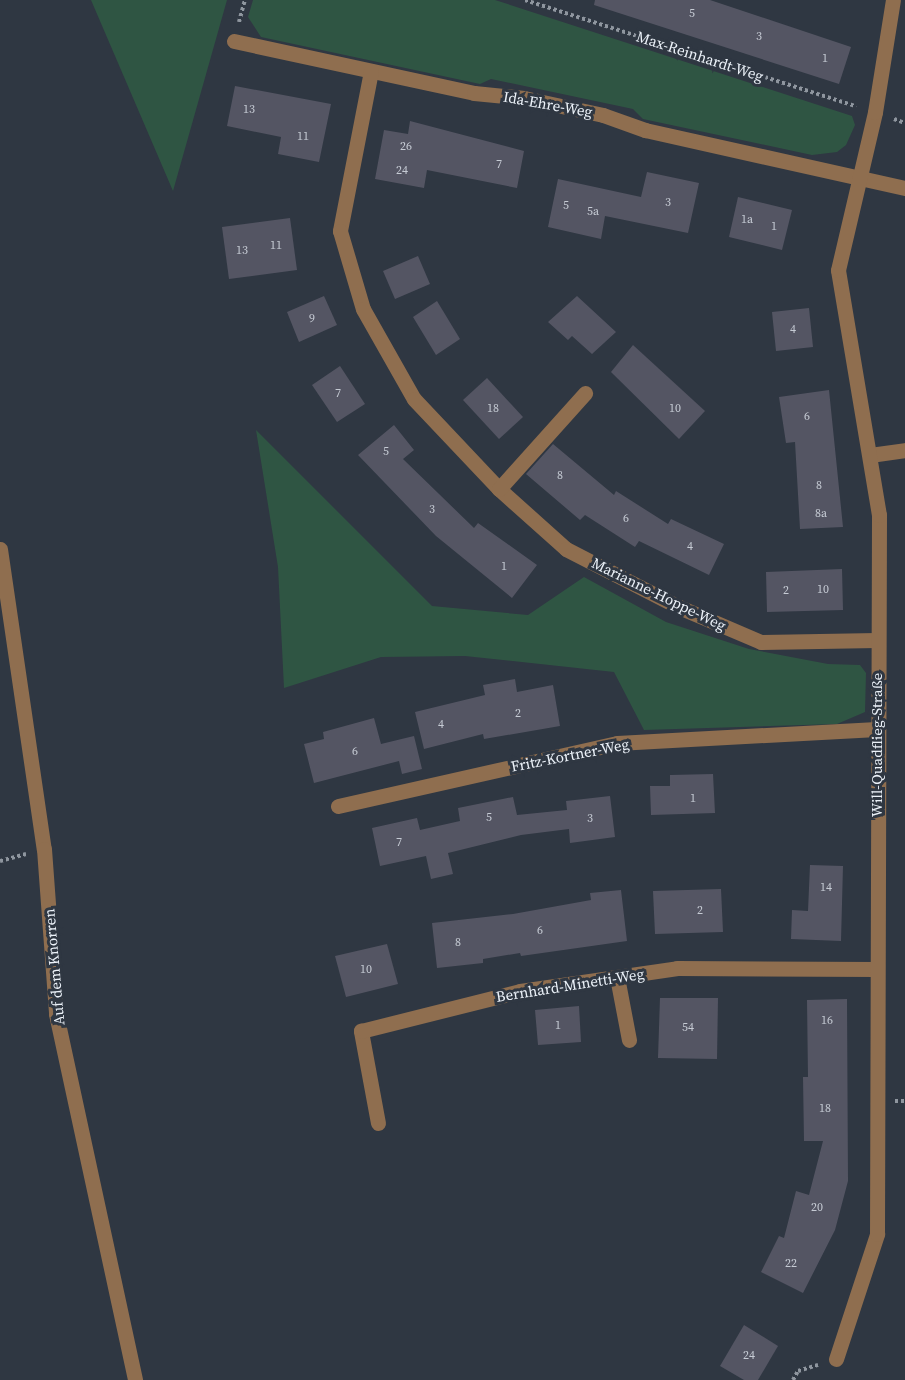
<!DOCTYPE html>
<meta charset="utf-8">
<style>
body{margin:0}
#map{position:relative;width:905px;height:1380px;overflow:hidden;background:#2f3742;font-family:"Source Serif 4",serif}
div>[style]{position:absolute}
.green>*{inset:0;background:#2f5543}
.building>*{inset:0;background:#545563}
.path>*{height:4px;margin-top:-2px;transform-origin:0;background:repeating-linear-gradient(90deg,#8f969f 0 3px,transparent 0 6px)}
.lane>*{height:15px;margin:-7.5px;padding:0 7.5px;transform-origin:7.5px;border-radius:7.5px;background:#8f6e4f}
.street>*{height:15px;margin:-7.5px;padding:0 7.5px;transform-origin:7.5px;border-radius:7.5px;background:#8f6e4f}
span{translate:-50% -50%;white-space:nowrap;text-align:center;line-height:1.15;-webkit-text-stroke:6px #2f3742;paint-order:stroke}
.number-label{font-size:12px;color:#c6cbd4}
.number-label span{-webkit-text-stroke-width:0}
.street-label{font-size:15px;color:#ecf2f9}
</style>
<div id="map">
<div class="green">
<div style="clip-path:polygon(91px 0,227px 0,173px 191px)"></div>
<div style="clip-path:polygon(253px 0,495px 0,852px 116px,855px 125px,846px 145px,837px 152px,812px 155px,643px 119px,633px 109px,491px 79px,480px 84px,261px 37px,248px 17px)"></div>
<div style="clip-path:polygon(256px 430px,432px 606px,528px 615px,584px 577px,666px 622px,749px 649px,828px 664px,860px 665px,866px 673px,865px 712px,837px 724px,644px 730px,614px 672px,465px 656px,381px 657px,284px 688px,278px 567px)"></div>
</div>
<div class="building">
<div style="clip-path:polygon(595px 0,710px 0,851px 47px,839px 84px,594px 5px)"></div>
<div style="clip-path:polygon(235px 86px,331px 104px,319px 162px,278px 154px,281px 137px,227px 126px)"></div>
<div style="clip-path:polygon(410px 121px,524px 151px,517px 188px,427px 170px,424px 188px,375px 179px,384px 130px,408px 134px)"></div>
<div style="clip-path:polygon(647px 172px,699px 183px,688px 233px,605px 216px,601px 239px,548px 227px,558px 179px,641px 197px)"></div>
<div style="clip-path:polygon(738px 197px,792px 210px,782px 250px,729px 237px)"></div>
<div style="clip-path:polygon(290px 218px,297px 270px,229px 279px,222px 227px)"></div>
<div style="clip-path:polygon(418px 256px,430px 284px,395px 299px,383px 271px)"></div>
<div style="clip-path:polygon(324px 296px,337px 325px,299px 342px,287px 312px)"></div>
<div style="clip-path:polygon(577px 296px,616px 332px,592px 354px,572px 336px,568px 340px,548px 322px)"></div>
<div style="clip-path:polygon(437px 301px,460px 339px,436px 355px,413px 317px)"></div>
<div style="clip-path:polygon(809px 308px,813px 347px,776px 351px,772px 312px)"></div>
<div style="clip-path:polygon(633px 345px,705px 411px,679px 439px,611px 372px)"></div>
<div style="clip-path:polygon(340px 366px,365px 404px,337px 422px,312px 385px)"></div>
<div style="clip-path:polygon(487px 378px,523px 417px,499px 439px,463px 400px)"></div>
<div style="clip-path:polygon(829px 390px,843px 527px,800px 529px,795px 442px,786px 443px,779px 397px)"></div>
<div style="clip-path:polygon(394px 425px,414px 450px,403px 459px,474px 528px,478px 523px,537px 565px,512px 598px,436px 536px,358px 455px)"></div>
<div style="clip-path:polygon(553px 444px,614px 495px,616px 491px,668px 524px,671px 519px,724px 544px,709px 575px,639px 541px,635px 547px,585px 515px,580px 520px,526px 474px)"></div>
<div style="clip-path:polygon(842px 569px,843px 610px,767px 612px,766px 572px)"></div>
<div style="clip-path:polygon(515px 679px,517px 692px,553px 685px,560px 726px,484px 739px,483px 734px,424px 749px,415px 712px,485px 695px,483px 685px)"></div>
<div style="clip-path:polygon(374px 718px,381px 744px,414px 736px,422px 769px,402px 774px,399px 761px,314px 783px,304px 744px,324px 739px,323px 732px)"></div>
<div style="clip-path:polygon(713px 774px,715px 813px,651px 815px,650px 786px,670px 786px,670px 775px)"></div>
<div style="clip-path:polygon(610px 796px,615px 837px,570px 843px,569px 829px,521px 835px,448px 853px,453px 874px,431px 879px,426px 856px,380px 866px,372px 828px,417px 818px,420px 830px,460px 821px,458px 808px,513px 797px,517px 815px,567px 810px,566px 801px)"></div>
<div style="clip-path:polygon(810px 865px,843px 866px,841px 941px,791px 939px,792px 910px,808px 911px)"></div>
<div style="clip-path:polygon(721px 889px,723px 932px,655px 934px,653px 891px)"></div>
<div style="clip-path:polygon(621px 890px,627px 941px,521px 956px,520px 953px,483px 959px,483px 963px,437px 968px,432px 923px,513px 914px,591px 900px,590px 893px)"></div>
<div style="clip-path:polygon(387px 944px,398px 984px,346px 997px,335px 956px)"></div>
<div style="clip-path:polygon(660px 998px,718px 998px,717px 1059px,658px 1058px)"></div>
<div style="clip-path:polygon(847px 999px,848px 1181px,835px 1230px,803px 1293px,761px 1272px,779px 1236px,784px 1238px,796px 1191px,809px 1195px,823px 1141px,804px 1141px,803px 1077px,808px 1077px,807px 1000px)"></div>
<div style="clip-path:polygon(579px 1006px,581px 1042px,538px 1045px,535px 1010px)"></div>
<div style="clip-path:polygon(744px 1325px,778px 1346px,758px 1380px,744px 1380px,720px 1366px)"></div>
</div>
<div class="path">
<div style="left:525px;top:0;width:348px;rotate:17.8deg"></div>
<div style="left:239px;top:22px;width:23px;rotate:-75deg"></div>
<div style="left:894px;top:119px;width:12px;rotate:20deg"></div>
<div style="left:0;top:861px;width:27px;rotate:-15deg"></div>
<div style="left:895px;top:1101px;width:10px"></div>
<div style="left:793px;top:1380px;width:10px;rotate:-61deg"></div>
<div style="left:798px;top:1371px;width:21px;rotate:-17deg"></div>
</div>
<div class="lane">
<div style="left:870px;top:455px;width:35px;rotate:-8deg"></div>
<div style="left:0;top:549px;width:303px;rotate:81.7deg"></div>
<div style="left:44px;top:849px;width:165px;rotate:85.8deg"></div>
<div style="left:56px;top:1014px;width:374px;rotate:77.8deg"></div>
<div style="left:617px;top:977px;width:64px;rotate:79.2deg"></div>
</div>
<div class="street">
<div style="left:234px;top:41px;width:246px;rotate:12.2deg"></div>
<div style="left:474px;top:93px;width:50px;rotate:5.7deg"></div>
<div style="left:524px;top:98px;width:81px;rotate:12.1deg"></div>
<div style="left:603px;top:115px;width:45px;rotate:19.7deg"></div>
<div style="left:645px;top:130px;width:266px;rotate:12.6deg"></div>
<div style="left:371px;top:71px;width:163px;rotate:101deg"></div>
<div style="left:340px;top:231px;width:81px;rotate:73.6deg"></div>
<div style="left:363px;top:309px;width:103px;rotate:60.5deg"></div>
<div style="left:414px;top:399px;width:124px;rotate:46.6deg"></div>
<div style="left:499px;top:489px;width:90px;rotate:41.8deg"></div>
<div style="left:566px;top:549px;width:127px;rotate:27.2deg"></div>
<div style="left:679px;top:607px;width:89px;rotate:23.1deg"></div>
<div style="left:761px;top:642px;width:116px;rotate:-1deg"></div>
<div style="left:499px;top:489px;width:129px;rotate:-48.1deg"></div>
<div style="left:338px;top:806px;width:286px;rotate:-12.7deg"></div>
<div style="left:617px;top:743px;width:260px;rotate:-3.1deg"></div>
<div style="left:378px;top:1123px;width:94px;rotate:-100.5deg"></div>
<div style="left:361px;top:1031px;width:164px;rotate:-14.1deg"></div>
<div style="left:520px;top:991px;width:159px;rotate:-8.3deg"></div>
<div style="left:677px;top:968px;width:200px;rotate:0.3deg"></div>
<div style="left:836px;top:1359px;width:132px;rotate:-71.8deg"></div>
<div style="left:877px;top:1234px;width:719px;rotate:-89.84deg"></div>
<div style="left:879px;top:515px;width:248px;rotate:-99.5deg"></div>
<div style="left:838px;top:270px;width:162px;rotate:-76.8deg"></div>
<div style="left:875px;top:112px;width:113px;rotate:-80.9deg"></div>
</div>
<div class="number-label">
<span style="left:692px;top:14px">5</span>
<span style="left:759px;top:37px">3</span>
<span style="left:825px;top:59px">1</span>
<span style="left:249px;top:110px">13</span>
<span style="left:303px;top:137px">11</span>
<span style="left:406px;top:147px">26</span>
<span style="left:499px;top:165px">7</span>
<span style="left:402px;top:171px">24</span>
<span style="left:668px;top:203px">3</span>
<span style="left:566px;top:206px">5</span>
<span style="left:593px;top:212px">5a</span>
<span style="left:747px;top:220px">1a</span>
<span style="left:774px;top:227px">1</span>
<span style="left:276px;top:246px">11</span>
<span style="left:242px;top:251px">13</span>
<span style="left:312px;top:319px">9</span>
<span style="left:793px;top:330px">4</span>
<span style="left:338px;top:394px">7</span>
<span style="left:493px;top:409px">18</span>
<span style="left:675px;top:409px">10</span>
<span style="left:807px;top:417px">6</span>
<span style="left:386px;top:452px">5</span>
<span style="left:560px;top:476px">8</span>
<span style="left:819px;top:486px">8</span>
<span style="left:432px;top:510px">3</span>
<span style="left:821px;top:514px">8a</span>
<span style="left:626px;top:519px">6</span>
<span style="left:690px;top:547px">4</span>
<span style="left:504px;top:567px">1</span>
<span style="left:823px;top:590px">10</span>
<span style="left:786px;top:591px">2</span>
<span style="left:518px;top:714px">2</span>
<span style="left:441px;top:725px">4</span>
<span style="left:355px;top:752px">6</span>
<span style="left:693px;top:799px">1</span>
<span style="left:489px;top:818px">5</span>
<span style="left:590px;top:819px">3</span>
<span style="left:399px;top:843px">7</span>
<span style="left:826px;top:888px">14</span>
<span style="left:700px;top:911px">2</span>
<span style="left:540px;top:931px">6</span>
<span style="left:458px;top:943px">8</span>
<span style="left:366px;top:970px">10</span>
<span style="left:827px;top:1021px">16</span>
<span style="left:558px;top:1026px">1</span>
<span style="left:688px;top:1028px">54</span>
<span style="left:825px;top:1109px">18</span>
<span style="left:817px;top:1208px">20</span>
<span style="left:791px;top:1264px">22</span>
<span style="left:749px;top:1356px">24</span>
</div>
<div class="street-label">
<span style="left:700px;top:56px;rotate:18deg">Max-Reinhardt-Weg</span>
<span style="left:548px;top:104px;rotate:10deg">Ida-Ehre-Weg</span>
<span style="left:659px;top:594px;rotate:26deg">Marianne-Hoppe-Weg</span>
<span style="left:877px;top:745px;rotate:-90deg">Will-Quadflieg-Straße</span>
<span style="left:570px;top:755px;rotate:-11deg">Fritz-Kortner-Weg</span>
<span style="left:54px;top:967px;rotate:-95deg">Auf dem Knorren</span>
<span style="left:570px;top:985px;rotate:-9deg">Bernhard-Minetti-Weg</span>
</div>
</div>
